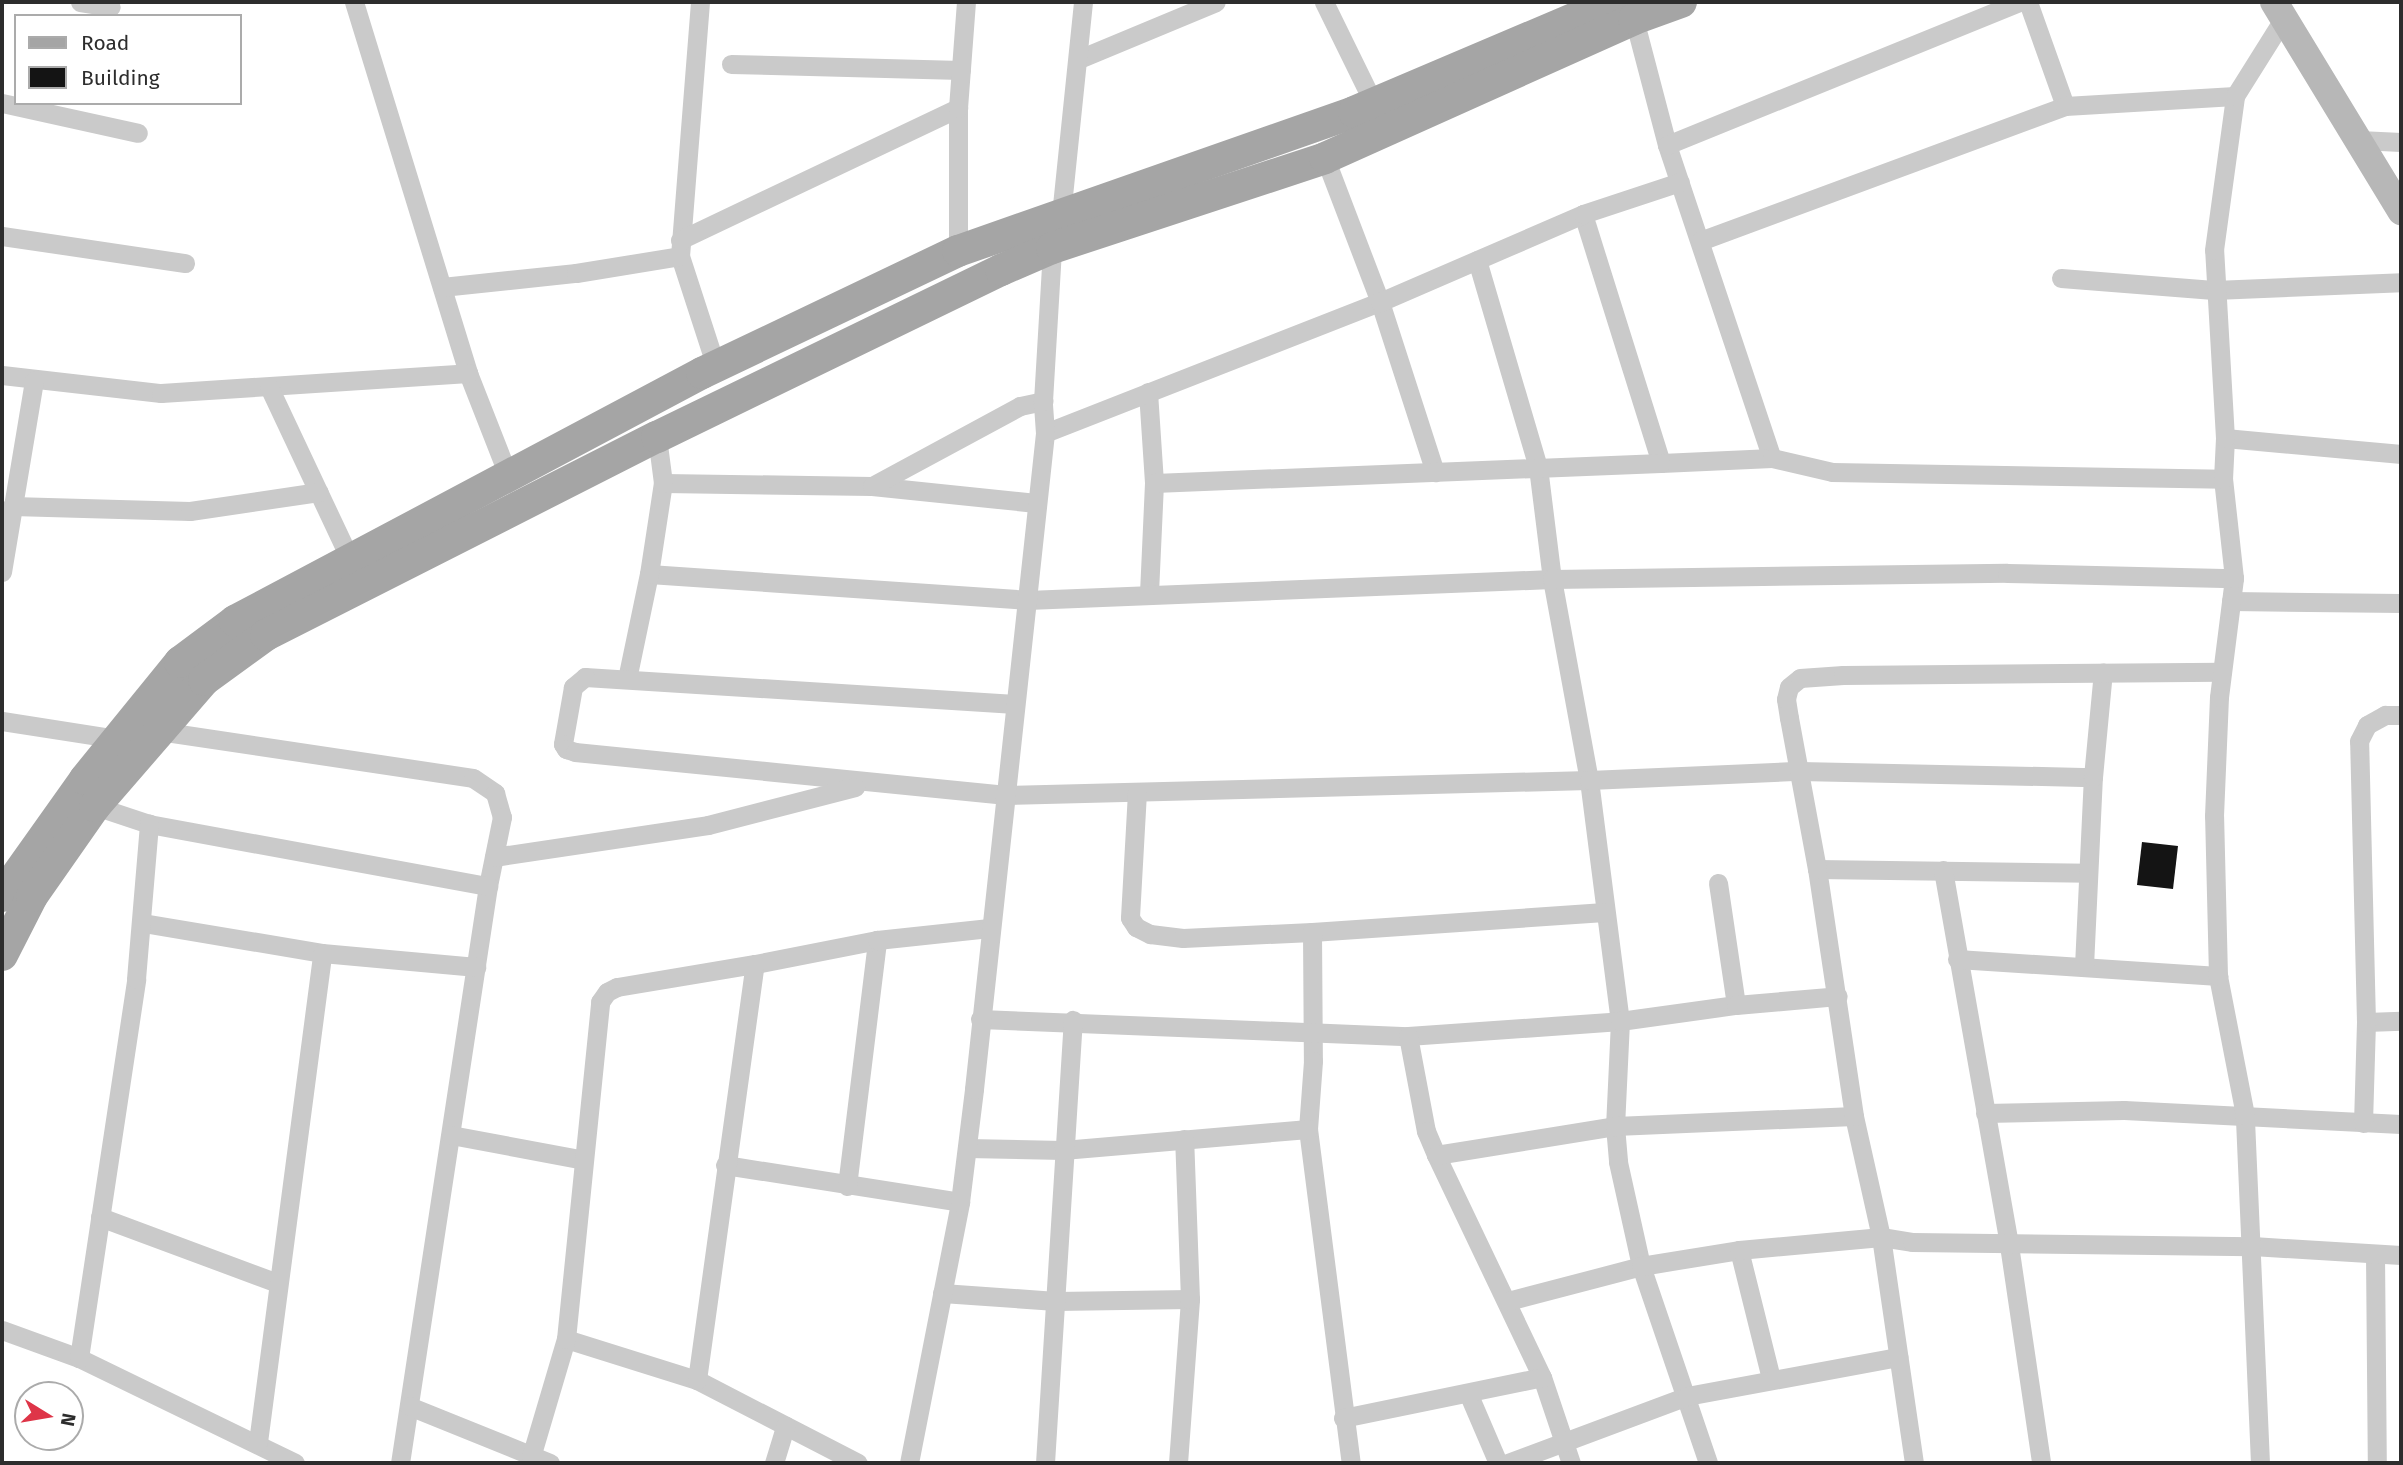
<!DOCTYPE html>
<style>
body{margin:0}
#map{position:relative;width:2403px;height:1465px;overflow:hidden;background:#fff;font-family:"Fira Sans",sans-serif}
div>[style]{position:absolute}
.building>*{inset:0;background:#141414}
.street>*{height:19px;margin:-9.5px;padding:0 9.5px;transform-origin:9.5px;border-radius:9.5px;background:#cacaca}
.secondary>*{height:28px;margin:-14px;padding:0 14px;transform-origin:14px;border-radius:14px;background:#b7b7b7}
.primary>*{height:32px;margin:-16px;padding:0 16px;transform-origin:16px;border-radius:16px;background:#a5a5a5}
span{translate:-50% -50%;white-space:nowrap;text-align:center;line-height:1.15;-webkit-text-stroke:7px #fff;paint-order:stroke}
.frame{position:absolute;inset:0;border:4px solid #2d2d2d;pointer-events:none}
.legend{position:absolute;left:14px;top:14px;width:228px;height:91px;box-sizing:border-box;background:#fff;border:2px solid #ababab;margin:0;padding:9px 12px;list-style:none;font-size:21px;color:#2d2d2d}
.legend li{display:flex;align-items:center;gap:14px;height:35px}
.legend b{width:35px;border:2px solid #ababab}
.north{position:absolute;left:14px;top:1381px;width:70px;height:70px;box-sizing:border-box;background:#fff;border:2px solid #ababab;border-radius:50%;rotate:101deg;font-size:19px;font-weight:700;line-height:28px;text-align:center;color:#2d2d2d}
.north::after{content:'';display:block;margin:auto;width:24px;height:32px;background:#de3548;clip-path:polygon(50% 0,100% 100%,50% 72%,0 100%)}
</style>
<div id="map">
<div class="building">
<div style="clip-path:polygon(2142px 842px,2178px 846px,2173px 889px,2137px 885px)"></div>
</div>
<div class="street">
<div style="left:80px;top:2px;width:31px;rotate:9deg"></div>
<div style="left:354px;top:2px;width:388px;rotate:72.9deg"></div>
<div style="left:468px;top:373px;width:110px;rotate:68.6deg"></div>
<div style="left:700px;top:2px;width:255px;rotate:94.5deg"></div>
<div style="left:680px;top:256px;width:117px;rotate:72deg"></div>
<div style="left:1324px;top:2px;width:114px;rotate:63.9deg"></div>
<div style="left:2028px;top:2px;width:110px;rotate:70.4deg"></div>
<div style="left:1634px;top:19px;width:130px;rotate:75.3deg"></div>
<div style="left:1667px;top:145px;width:330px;rotate:71.5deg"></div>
<div style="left:1079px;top:59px;width:148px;rotate:-22.6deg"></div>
<div style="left:731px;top:64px;width:230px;rotate:1.5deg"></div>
<div style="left:2px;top:103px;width:139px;rotate:12.4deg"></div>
<div style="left:2359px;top:140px;width:42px;rotate:2.7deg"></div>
<div style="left:1667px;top:145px;width:381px;rotate:-22.1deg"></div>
<div style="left:1325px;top:158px;width:154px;rotate:69.1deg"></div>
<div style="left:1380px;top:302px;width:179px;rotate:72.1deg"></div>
<div style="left:1583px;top:214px;width:261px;rotate:72.6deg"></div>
<div style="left:1661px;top:463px;width:111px;rotate:-2.6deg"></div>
<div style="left:1772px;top:458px;width:62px;rotate:13.1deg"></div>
<div style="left:1832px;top:472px;width:391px;rotate:1deg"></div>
<div style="left:1061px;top:215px;width:214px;rotate:-84.1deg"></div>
<div style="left:2px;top:236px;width:185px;rotate:8.4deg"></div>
<div style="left:680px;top:240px;width:308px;rotate:-25.4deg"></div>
<div style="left:1700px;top:241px;width:389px;rotate:-20.3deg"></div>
<div style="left:2065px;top:106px;width:170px;rotate:-3.4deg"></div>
<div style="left:958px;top:251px;width:143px;rotate:-90deg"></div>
<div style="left:958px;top:108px;width:106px;rotate:-85.7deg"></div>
<div style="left:1477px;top:260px;width:216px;rotate:73.6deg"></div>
<div style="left:1538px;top:467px;width:113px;rotate:82.9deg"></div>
<div style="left:1552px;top:579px;width:204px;rotate:79.6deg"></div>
<div style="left:1589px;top:780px;width:243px;rotate:82.7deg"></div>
<div style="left:1620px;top:1021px;width:105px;rotate:92.7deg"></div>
<div style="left:1615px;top:1126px;width:36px;rotate:85deg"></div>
<div style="left:1618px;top:1162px;width:107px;rotate:77.5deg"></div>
<div style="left:1641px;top:1266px;width:208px;rotate:71.2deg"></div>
<div style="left:2061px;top:278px;width:153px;rotate:4.5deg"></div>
<div style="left:2214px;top:290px;width:187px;rotate:-2.4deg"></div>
<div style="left:442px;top:287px;width:135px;rotate:-6deg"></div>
<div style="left:576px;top:273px;width:105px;rotate:-9.3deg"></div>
<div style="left:2px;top:375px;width:160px;rotate:6.5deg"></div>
<div style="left:161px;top:393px;width:308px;rotate:-3.7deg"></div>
<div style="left:269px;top:387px;width:190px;rotate:64.8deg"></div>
<div style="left:1148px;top:392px;width:91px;rotate:86.2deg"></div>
<div style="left:1154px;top:483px;width:112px;rotate:92.6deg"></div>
<div style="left:1045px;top:433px;width:360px;rotate:-21.4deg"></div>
<div style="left:1380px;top:302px;width:221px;rotate:-23.4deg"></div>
<div style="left:1583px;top:214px;width:102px;rotate:-18.3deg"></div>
<div style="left:2225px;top:438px;width:177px;rotate:5.2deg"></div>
<div style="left:663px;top:483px;width:209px;rotate:0.8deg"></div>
<div style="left:872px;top:486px;width:165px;rotate:5.9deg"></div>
<div style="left:1154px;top:483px;width:507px;rotate:-2.26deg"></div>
<div style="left:872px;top:486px;width:168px;rotate:-28.4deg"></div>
<div style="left:1020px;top:406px;width:24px;rotate:-12deg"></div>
<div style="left:12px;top:506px;width:178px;rotate:1.6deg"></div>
<div style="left:190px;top:511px;width:130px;rotate:-8.4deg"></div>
<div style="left:2px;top:572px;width:194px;rotate:-80.5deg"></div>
<div style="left:649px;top:574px;width:379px;rotate:3.9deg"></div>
<div style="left:1027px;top:600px;width:525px;rotate:-2.29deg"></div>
<div style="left:1552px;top:579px;width:455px;rotate:-0.8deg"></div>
<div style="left:2007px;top:573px;width:227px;rotate:1.3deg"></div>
<div style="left:2231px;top:601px;width:170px;rotate:0.7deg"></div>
<div style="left:627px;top:679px;width:107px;rotate:-78.2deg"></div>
<div style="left:649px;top:574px;width:92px;rotate:-81.3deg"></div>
<div style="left:663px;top:483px;width:46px;rotate:-97.4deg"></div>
<div style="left:1015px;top:704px;width:431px;rotate:-176.4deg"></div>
<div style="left:585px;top:677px;width:16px;rotate:140deg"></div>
<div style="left:573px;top:687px;width:58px;rotate:100deg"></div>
<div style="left:563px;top:744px;width:6px;rotate:59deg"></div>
<div style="left:566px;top:749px;width:9px;rotate:18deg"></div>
<div style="left:575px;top:752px;width:431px;rotate:5.7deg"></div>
<div style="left:1004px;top:795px;width:585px;rotate:-1.47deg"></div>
<div style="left:1589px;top:780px;width:210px;rotate:-2.5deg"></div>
<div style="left:1799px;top:771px;width:294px;rotate:1.2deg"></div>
<div style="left:2px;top:721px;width:116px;rotate:8.9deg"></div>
<div style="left:159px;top:731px;width:317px;rotate:8.5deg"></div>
<div style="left:473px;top:778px;width:27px;rotate:34deg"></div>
<div style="left:495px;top:793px;width:25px;rotate:74deg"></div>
<div style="left:502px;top:817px;width:70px;rotate:101.5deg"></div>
<div style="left:488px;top:886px;width:584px;rotate:98.67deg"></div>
<div style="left:1137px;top:792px;width:126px;rotate:93.2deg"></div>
<div style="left:1130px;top:918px;width:11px;rotate:56deg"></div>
<div style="left:1136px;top:927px;width:16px;rotate:27deg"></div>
<div style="left:1150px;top:934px;width:33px;rotate:7deg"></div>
<div style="left:1183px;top:938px;width:129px;rotate:-2.7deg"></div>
<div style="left:1312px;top:932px;width:293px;rotate:-3.9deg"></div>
<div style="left:95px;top:806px;width:57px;rotate:18.4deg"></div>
<div style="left:149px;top:824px;width:345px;rotate:10.4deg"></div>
<div style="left:494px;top:857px;width:216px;rotate:-8.5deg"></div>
<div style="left:708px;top:825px;width:152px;rotate:-14.5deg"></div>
<div style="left:1817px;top:869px;width:271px;rotate:0.8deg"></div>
<div style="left:1943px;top:870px;width:381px;rotate:80deg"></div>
<div style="left:2009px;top:1245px;width:220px;rotate:81.6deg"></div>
<div style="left:1718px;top:883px;width:123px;rotate:81.6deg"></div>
<div style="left:143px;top:923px;width:181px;rotate:9.5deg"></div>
<div style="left:322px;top:953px;width:155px;rotate:5.2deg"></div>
<div style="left:1312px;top:932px;width:129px;rotate:89.6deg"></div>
<div style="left:1313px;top:1061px;width:68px;rotate:94.2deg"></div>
<div style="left:1308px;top:1129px;width:337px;rotate:82.7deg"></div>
<div style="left:1957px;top:959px;width:262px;rotate:3.7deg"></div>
<div style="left:2084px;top:966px;width:189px;rotate:-87.3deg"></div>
<div style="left:2093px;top:777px;width:105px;rotate:-84.6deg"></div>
<div style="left:980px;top:1019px;width:428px;rotate:2.3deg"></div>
<div style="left:1408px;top:1036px;width:213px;rotate:-4deg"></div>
<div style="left:1620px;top:1021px;width:117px;rotate:-7.9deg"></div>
<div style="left:1736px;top:1005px;width:102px;rotate:-5deg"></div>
<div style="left:2366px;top:1022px;width:35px;rotate:-2deg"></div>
<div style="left:1408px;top:1036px;width:97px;rotate:79.3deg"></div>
<div style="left:1426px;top:1131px;width:26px;rotate:67deg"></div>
<div style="left:1436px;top:1155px;width:246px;rotate:64.5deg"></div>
<div style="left:1542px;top:1377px;width:91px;rotate:71.4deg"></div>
<div style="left:1985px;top:1113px;width:139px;rotate:-1.2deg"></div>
<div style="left:2124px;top:1110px;width:277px;rotate:2.9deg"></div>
<div style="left:2363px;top:1123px;width:101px;rotate:-88.3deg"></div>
<div style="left:2366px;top:1022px;width:281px;rotate:-91.4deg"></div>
<div style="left:2359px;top:741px;width:18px;rotate:-63deg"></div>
<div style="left:2367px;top:725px;width:21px;rotate:-29deg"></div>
<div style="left:2385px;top:715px;width:16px"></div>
<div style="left:451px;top:1135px;width:135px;rotate:10.6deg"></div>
<div style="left:967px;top:1148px;width:96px;rotate:1.2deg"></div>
<div style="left:1063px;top:1150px;width:246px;rotate:-4.9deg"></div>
<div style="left:1436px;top:1155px;width:181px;rotate:-9.2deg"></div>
<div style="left:1615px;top:1126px;width:239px;rotate:-2.4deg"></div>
<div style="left:725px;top:1165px;width:238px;rotate:8.9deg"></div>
<div style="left:847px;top:1186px;width:248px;rotate:-83deg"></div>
<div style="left:100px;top:1217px;width:189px;rotate:20.4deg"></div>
<div style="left:1739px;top:1250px;width:132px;rotate:76deg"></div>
<div style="left:2375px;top:1254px;width:209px;rotate:89.5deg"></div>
<div style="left:942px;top:1293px;width:114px;rotate:4deg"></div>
<div style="left:1056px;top:1301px;width:134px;rotate:-0.9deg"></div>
<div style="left:1508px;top:1301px;width:138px;rotate:-14.7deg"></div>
<div style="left:1641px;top:1266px;width:99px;rotate:-9.3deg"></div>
<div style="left:1739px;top:1250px;width:143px;rotate:-5.2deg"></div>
<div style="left:1881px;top:1237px;width:31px;rotate:9deg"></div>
<div style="left:1912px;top:1242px;width:340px;rotate:0.7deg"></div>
<div style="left:2252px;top:1246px;width:149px;rotate:3.5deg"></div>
<div style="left:2px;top:1330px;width:82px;rotate:20deg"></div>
<div style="left:79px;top:1358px;width:240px;rotate:25.9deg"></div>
<div style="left:566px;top:1339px;width:137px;rotate:17.4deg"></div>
<div style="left:697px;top:1380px;width:181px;rotate:27.3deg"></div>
<div style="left:79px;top:1358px;width:383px;rotate:-81.4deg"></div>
<div style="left:136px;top:979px;width:156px;rotate:-85.2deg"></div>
<div style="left:697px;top:1380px;width:420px;rotate:-82.1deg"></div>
<div style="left:755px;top:964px;width:124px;rotate:-11.1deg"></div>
<div style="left:877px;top:940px;width:113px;rotate:-6.1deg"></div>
<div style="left:1468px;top:1393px;width:76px;rotate:66.8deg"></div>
<div style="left:409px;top:1406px;width:152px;rotate:22deg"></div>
<div style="left:1343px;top:1418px;width:203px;rotate:-11.6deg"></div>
<div style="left:258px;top:1442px;width:493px;rotate:-82.5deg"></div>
<div style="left:531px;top:1457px;width:123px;rotate:-73.5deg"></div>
<div style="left:566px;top:1339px;width:339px;rotate:-84.2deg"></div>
<div style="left:600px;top:1002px;width:12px;rotate:-55deg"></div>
<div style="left:607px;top:992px;width:11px;rotate:-27deg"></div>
<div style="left:617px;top:987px;width:140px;rotate:-9.5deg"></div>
<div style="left:774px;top:1463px;width:39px;rotate:-73deg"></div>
<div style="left:909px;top:1463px;width:266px;rotate:-78.9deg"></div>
<div style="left:960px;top:1202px;width:114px;rotate:-82.9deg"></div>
<div style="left:974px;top:1089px;width:660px;rotate:-83.82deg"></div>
<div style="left:1045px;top:433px;width:32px;rotate:-94deg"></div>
<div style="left:1043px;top:401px;width:153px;rotate:-86.6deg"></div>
<div style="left:1045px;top:1463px;width:444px;rotate:-86.4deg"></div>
<div style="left:1178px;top:1463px;width:164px;rotate:-85.8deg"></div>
<div style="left:1190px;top:1299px;width:160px;rotate:-92.1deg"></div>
<div style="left:1508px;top:1463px;width:191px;rotate:-20.5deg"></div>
<div style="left:1687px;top:1396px;width:215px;rotate:-10.5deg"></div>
<div style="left:1914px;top:1463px;width:228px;rotate:-98.3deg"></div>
<div style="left:1881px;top:1237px;width:124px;rotate:-102.6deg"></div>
<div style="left:1854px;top:1116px;width:250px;rotate:-98.5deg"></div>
<div style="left:1817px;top:869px;width:154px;rotate:-100.5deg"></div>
<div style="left:1789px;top:718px;width:19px;rotate:-99deg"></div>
<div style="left:1786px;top:699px;width:12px;rotate:-76deg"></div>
<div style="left:1789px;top:687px;width:14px;rotate:-39deg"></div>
<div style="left:1800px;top:678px;width:43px;rotate:-4deg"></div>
<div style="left:1843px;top:675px;width:379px;rotate:-0.5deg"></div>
<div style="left:2260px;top:1463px;width:348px;rotate:-92.5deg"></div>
<div style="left:2245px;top:1115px;width:142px;rotate:-101deg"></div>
<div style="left:2218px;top:976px;width:160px;rotate:-91.4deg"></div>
<div style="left:2214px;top:816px;width:119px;rotate:-87.6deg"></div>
<div style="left:2219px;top:697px;width:120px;rotate:-82.8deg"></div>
<div style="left:2234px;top:578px;width:100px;rotate:-96.3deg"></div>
<div style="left:2223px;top:479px;width:41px;rotate:-87.2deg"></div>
<div style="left:2225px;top:438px;width:188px;rotate:-93.3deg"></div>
<div style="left:2214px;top:250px;width:155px;rotate:-82.2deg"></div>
<div style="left:2235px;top:96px;width:92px;rotate:-57.9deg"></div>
</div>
<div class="secondary">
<div style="left:2274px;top:2px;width:245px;rotate:58.7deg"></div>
</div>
<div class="primary">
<div style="left:2px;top:896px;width:143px;rotate:-54.6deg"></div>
<div style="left:85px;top:779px;width:151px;rotate:-50.9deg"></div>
<div style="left:180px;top:662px;width:69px;rotate:-36.7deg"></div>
<div style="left:235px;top:621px;width:529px;rotate:-27.97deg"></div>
<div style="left:702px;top:373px;width:284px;rotate:-25.5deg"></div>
<div style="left:958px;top:251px;width:420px;rotate:-19.3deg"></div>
<div style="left:1354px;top:112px;width:281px;rotate:-23deg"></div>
<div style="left:2px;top:955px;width:66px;rotate:-63deg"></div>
<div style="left:32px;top:896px;width:110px;rotate:-55deg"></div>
<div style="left:95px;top:806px;width:167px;rotate:-49.1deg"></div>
<div style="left:204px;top:680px;width:77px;rotate:-36deg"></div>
<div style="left:266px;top:635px;width:438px;rotate:-26.9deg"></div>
<div style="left:657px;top:437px;width:382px;rotate:-25.9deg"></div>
<div style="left:1001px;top:270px;width:56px;rotate:-23.3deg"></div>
<div style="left:1052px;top:248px;width:287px;rotate:-18.2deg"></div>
<div style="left:1325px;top:158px;width:339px;rotate:-24.2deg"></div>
<div style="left:1634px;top:19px;width:50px;rotate:-19.9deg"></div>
</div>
<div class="frame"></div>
<ul class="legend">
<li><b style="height:9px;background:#a5a5a5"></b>Road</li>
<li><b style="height:19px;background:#141414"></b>Building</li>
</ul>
<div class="north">N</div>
</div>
